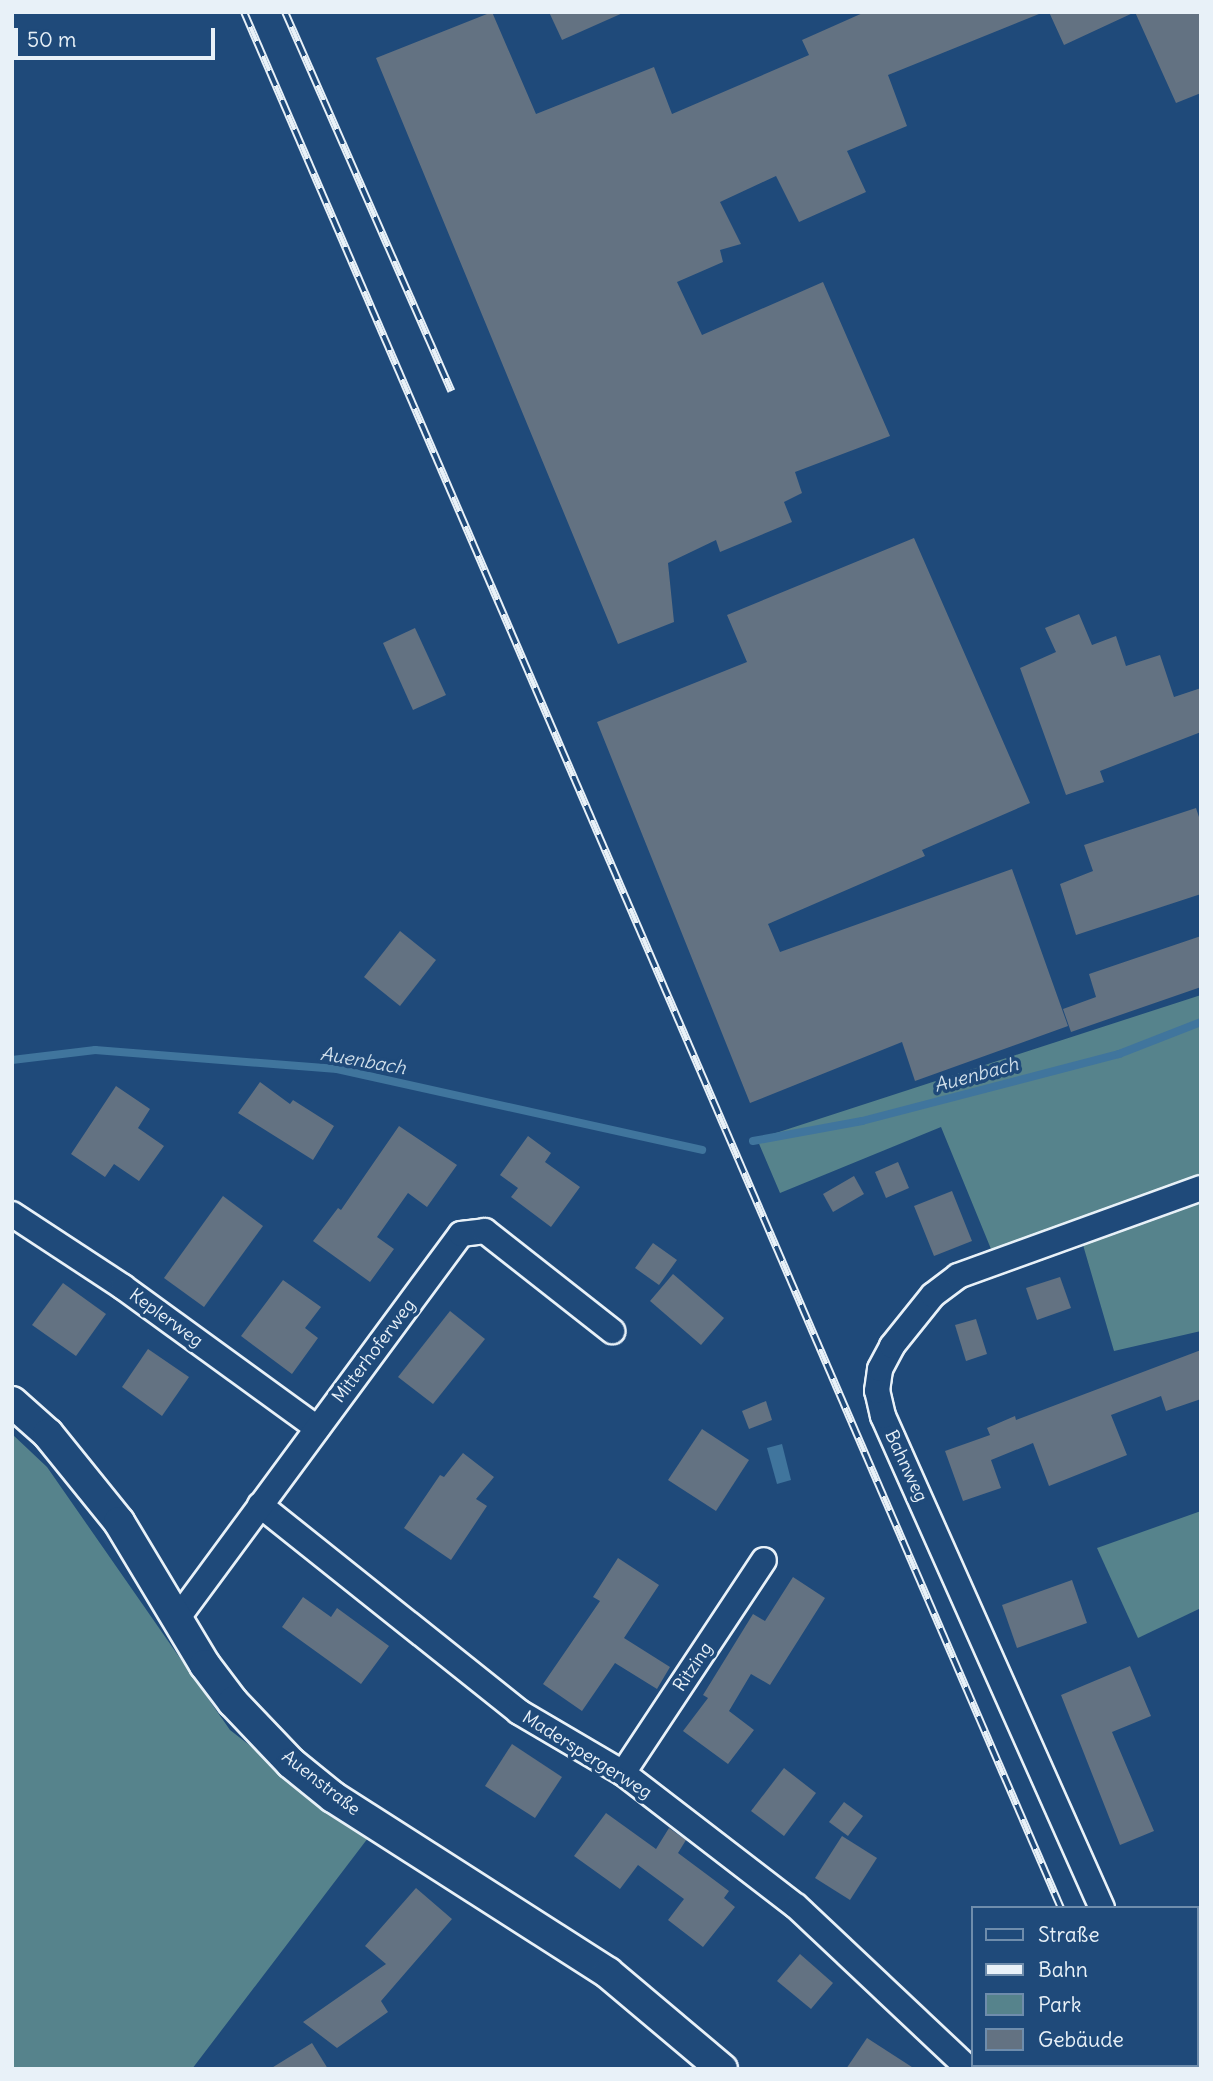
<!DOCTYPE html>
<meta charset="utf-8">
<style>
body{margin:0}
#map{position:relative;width:1213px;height:2081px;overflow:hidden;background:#1f4a7a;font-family:Delius,sans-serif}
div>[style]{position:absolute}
.green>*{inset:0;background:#56838c}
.water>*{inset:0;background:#40759d}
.stream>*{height:8px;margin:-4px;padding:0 4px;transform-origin:4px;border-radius:4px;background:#40759d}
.building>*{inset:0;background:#637282}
.roads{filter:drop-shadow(2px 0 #e8f1f8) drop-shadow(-2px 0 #e8f1f8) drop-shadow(0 2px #e8f1f8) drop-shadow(0 -2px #e8f1f8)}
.minor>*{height:24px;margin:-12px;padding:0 12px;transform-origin:12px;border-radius:12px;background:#1f4a7a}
.tertiary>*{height:30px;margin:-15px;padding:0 15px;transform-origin:15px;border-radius:15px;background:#1f4a7a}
.rail>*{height:8px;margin-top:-4px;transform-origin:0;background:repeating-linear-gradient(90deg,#1f4a7a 0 16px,#e8f1f8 0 32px);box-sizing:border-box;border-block:2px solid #e8f1f8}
span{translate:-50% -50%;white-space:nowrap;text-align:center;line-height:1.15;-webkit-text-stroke:7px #1f4a7a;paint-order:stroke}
.street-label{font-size:18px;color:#e8f1f8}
.water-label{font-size:19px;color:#cfdeea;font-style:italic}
.frame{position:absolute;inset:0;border:14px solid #e8f1f8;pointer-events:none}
.legend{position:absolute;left:971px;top:1906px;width:228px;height:161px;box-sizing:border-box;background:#1f4a7a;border:2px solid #6f8dac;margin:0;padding:9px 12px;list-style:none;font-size:21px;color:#e8f1f8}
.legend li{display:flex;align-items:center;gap:14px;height:35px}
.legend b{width:35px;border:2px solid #6f8dac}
.scale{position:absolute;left:14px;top:28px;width:201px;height:32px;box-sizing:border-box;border:4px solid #e8f1f8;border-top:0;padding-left:9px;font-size:21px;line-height:24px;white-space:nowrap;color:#e8f1f8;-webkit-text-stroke:5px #1f4a7a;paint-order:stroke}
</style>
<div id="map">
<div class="green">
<div style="clip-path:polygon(1201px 995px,1201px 1331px,1114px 1351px,1076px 1221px,991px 1249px,941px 1127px,780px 1193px,757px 1139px)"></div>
<div style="clip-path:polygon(12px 1434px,47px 1467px,230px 1730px,368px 1838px,192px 2069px,12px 2069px)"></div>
<div style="clip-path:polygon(1201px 1511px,1201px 1608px,1138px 1638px,1097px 1548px)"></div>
</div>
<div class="water">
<div style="clip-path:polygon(782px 1444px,791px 1480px,777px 1484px,767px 1448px)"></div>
</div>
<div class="stream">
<div style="left:12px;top:1060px;width:84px;rotate:-6.9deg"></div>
<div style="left:95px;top:1050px;width:243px;rotate:4.5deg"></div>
<div style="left:337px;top:1069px;width:374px;rotate:12.5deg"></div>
<div style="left:753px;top:1141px;width:111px;rotate:-10.4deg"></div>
<div style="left:862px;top:1121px;width:266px;rotate:-14.6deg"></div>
<div style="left:1119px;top:1054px;width:88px;rotate:-21.3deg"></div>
</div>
<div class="building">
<div style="clip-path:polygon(492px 12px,536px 114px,654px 67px,672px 114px,809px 55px,802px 40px,865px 12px,1044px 12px,888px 75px,907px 126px,847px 151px,866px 192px,799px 222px,776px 176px,720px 202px,741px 244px,720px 250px,723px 262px,677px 282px,702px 335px,823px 282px,890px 436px,795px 472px,802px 493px,784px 502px,792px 522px,720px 552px,716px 540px,668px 563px,674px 622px,618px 644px,376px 58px)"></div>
<div style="clip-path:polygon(549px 12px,625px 12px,562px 40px)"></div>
<div style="clip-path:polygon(1049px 12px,1201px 12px,1201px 93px,1176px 103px,1135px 12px,1064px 45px)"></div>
<div style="clip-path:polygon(914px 538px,1030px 803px,922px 850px,925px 856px,768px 924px,780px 952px,1012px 869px,1068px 1026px,915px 1081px,902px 1042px,750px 1103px,597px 722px,747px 662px,727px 615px)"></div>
<div style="clip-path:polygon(1079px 614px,1092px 645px,1116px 636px,1126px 666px,1160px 655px,1174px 697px,1201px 688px,1201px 732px,1100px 771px,1104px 782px,1066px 795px,1020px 668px,1056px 652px,1045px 628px)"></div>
<div style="clip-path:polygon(415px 628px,446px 695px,413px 710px,383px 643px)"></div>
<div style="clip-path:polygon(1196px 808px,1201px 823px,1201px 894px,1076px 935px,1060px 884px,1093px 871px,1084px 845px)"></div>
<div style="clip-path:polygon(400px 931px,436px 960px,400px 1006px,364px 977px)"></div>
<div style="clip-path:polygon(1201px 936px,1201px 987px,1071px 1032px,1063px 1009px,1096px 997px,1089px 974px)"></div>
<div style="clip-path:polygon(260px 1082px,290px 1104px,293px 1100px,334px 1126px,313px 1160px,238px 1113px)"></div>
<div style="clip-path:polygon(116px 1086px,150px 1109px,138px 1128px,164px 1146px,139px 1181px,114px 1164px,105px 1177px,71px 1154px)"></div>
<div style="clip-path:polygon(399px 1126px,457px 1165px,427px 1207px,408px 1193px,377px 1237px,394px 1249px,370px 1282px,313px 1241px,338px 1208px,341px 1210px)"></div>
<div style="clip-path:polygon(528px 1136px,551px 1153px,545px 1162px,580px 1187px,551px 1227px,511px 1197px,518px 1188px,500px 1175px)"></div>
<div style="clip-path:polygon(898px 1162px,909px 1188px,886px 1198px,875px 1172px)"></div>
<div style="clip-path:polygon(854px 1176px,864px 1194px,833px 1212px,823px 1194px)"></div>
<div style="clip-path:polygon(952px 1191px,972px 1241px,934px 1256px,914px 1206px)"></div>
<div style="clip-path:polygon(223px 1196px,263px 1226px,204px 1307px,164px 1278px)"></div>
<div style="clip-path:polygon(653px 1243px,677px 1260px,659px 1285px,635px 1268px)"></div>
<div style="clip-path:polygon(673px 1274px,724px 1318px,701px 1345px,650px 1301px)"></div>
<div style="clip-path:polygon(1060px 1277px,1071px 1308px,1037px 1320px,1026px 1288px)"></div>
<div style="clip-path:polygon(283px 1280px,321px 1307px,305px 1328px,318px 1338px,292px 1374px,241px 1336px)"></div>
<div style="clip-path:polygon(63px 1283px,106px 1314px,76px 1356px,32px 1325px)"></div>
<div style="clip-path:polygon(450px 1311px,485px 1339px,433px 1404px,398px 1377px)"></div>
<div style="clip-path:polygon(976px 1319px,987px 1354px,966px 1361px,955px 1325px)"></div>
<div style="clip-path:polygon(148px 1349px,189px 1377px,162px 1416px,122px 1387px)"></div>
<div style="clip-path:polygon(1201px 1350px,1201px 1399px,1166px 1411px,1161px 1396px,1111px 1415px,1127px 1455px,1049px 1486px,1033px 1443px,991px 1460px,1001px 1488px,963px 1501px,945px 1451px,990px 1435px,987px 1428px,1015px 1416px,1016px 1420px)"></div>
<div style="clip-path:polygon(766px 1401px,772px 1420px,749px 1429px,742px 1411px)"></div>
<div style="clip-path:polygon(702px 1429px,749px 1460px,716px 1511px,668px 1480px)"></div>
<div style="clip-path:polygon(463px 1453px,494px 1477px,476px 1499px,487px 1506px,451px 1560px,404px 1528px,440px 1475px,444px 1477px)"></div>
<div style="clip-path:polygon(618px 1558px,659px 1585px,624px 1638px,670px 1667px,657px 1689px,615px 1663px,582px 1711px,543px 1684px,600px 1601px,593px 1597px)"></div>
<div style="clip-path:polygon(793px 1577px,825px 1598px,770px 1685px,751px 1674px,729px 1711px,754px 1730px,728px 1764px,683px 1731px,708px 1698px,703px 1695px,753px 1614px,765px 1621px)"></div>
<div style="clip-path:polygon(1072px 1580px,1087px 1623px,1017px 1648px,1002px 1605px)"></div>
<div style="clip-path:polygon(303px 1597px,331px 1617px,337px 1608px,389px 1646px,361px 1684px,282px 1627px)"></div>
<div style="clip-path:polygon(1130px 1666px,1151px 1716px,1112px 1732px,1154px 1831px,1120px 1845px,1061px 1695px)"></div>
<div style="clip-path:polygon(512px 1744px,562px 1777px,535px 1818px,485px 1786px)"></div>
<div style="clip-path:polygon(784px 1768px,816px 1793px,784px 1836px,751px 1811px)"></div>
<div style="clip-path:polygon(844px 1802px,863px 1816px,848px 1836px,829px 1822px)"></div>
<div style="clip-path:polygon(606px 1813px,656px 1849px,669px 1828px,686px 1840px,678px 1853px,729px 1891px,724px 1898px,735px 1907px,703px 1947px,668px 1920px,684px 1899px,638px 1865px,620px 1889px,574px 1856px)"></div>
<div style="clip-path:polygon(842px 1836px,877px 1858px,850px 1900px,815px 1878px)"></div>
<div style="clip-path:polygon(416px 1888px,452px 1919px,381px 2001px,388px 2012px,337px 2048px,303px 2022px,386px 1964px,365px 1946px)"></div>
<div style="clip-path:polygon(800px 1954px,833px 1983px,811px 2009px,777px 1981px)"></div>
<div style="clip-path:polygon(867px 2038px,915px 2069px,846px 2069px)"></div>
<div style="clip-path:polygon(312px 2043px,328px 2069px,270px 2069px)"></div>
</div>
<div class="roads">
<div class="minor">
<div style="left:12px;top:1214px;width:133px;rotate:33.3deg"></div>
<div style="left:123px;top:1287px;width:240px;rotate:36deg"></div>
<div style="left:260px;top:1505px;width:332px;rotate:38.6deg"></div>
<div style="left:519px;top:1712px;width:121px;rotate:30.4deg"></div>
<div style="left:623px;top:1773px;width:218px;rotate:37.6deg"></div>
<div style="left:796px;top:1906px;width:238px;rotate:43.3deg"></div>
<div style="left:177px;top:1619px;width:478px;rotate:-53.6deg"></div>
<div style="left:461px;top:1234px;width:24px;rotate:-7deg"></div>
<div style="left:485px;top:1231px;width:162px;rotate:38.2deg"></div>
<div style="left:623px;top:1773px;width:255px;rotate:-56.5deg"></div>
<div style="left:1102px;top:1908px;width:539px;rotate:-113.99deg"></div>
<div style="left:883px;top:1416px;width:26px;rotate:-103deg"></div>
<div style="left:877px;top:1391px;width:22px;rotate:-82deg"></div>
<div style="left:880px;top:1369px;width:26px;rotate:-62deg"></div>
<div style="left:892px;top:1346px;width:65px;rotate:-51.2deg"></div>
<div style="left:933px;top:1295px;width:31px;rotate:-37deg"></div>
<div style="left:958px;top:1276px;width:258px;rotate:-19.9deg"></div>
<div style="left:1167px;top:2065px;width:4px;rotate:63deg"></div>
</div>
<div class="tertiary">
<div style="left:12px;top:1402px;width:48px;rotate:41.6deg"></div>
<div style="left:48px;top:1434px;width:113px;rotate:51.1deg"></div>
<div style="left:119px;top:1522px;width:167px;rotate:59deg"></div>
<div style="left:205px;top:1665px;width:46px;rotate:52.9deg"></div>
<div style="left:233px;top:1702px;width:84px;rotate:46.4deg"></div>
<div style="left:291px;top:1763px;width:54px;rotate:39deg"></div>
<div style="left:333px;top:1797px;width:326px;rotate:32.6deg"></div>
<div style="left:608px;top:1973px;width:149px;rotate:40.1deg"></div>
</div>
</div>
<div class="rail">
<div style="left:244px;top:12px;width:2065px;rotate:66.69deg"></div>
<div style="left:285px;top:12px;width:414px;rotate:66.3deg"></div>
<div style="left:1128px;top:2065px;width:4px;rotate:63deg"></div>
</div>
<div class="street-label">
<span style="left:166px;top:1318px;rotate:36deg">Keplerweg</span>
<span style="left:374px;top:1351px;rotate:-53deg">Mitterhoferweg</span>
<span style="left:906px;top:1466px;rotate:65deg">Bahnweg</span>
<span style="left:693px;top:1667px;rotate:-56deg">Ritzing</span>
<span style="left:587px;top:1755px;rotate:32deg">Maderspergerweg</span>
<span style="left:321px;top:1783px;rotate:38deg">Auenstraße</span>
</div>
<div class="water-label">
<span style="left:363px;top:1061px;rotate:10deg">Auenbach</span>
<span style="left:976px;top:1075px;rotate:-15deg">Auenbach</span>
</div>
<div class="frame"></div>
<ul class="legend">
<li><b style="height:9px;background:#1f4a7a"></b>Straße</li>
<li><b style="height:9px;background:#e8f1f8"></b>Bahn</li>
<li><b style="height:19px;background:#56838c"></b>Park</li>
<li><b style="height:19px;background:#637282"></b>Gebäude</li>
</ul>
<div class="scale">50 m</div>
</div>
